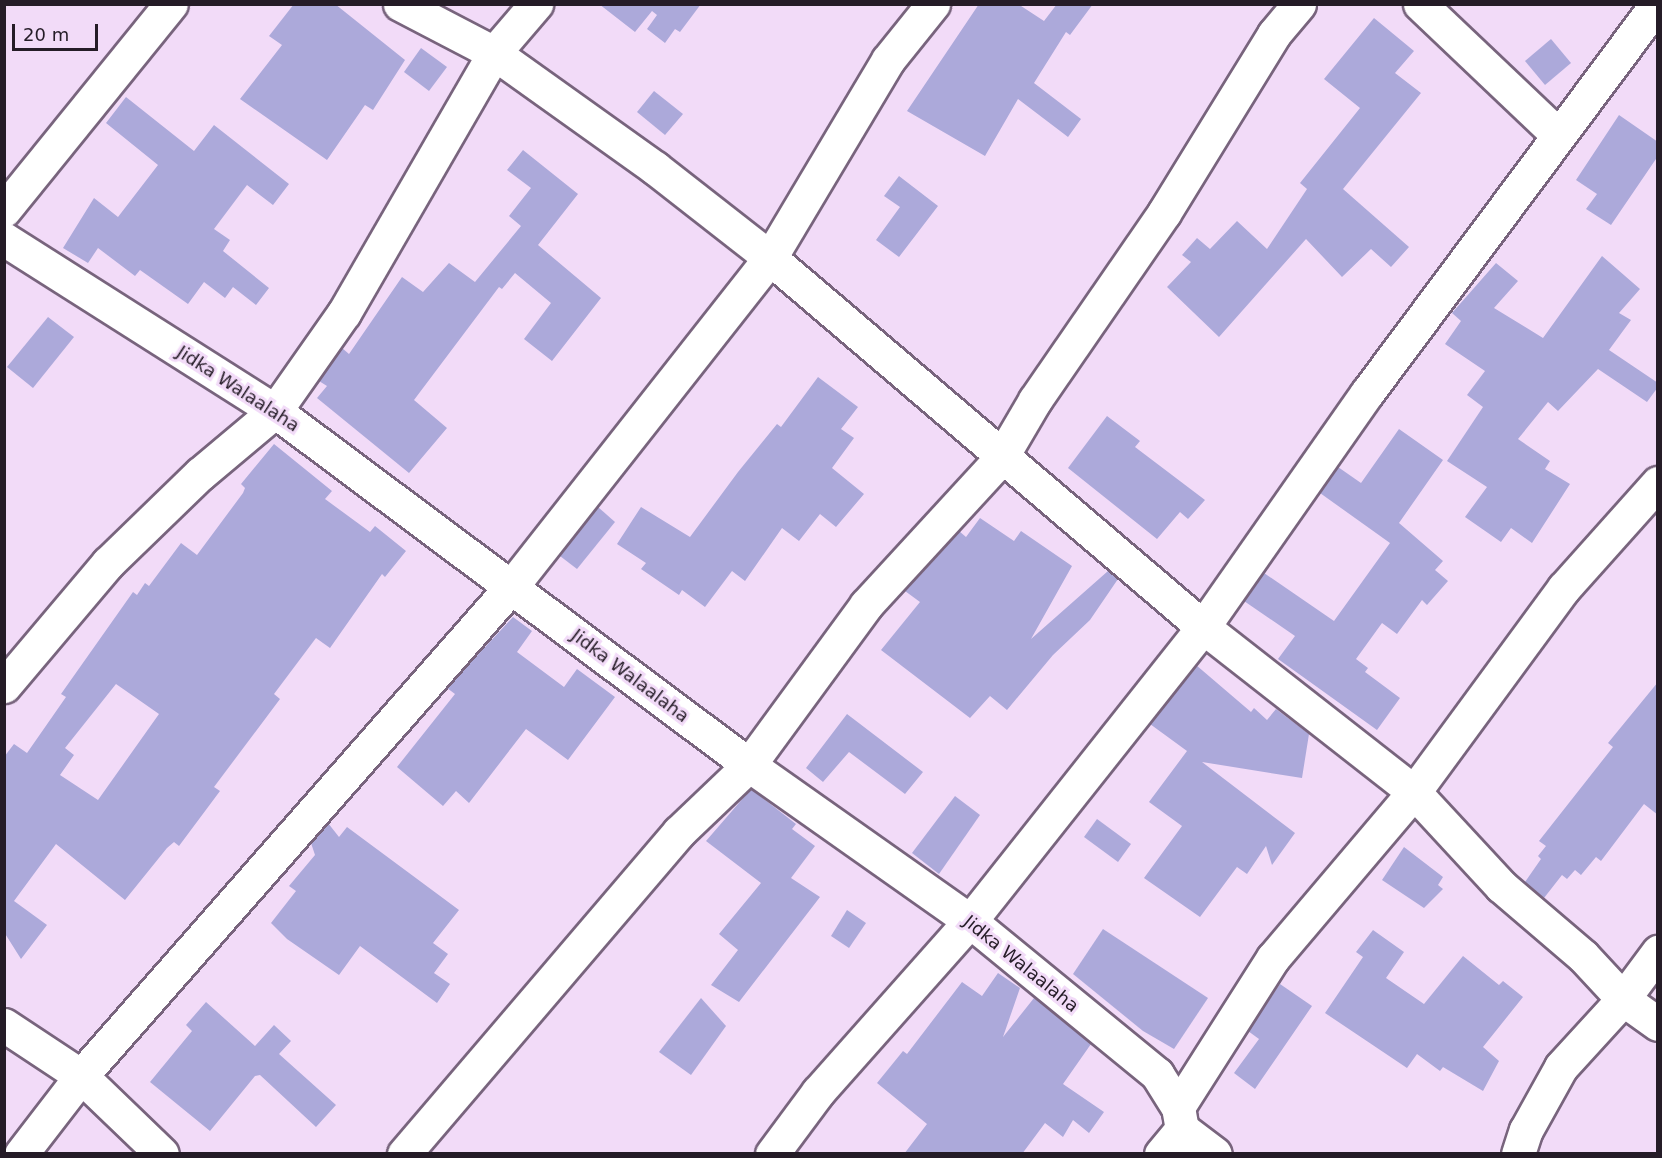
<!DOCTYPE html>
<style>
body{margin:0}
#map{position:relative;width:1662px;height:1158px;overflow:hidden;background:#f2dbf8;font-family:"DejaVu Sans",sans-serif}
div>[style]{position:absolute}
.building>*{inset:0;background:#aca9da}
.roads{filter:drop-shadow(2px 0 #78647d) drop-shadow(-2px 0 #78647d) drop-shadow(0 2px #78647d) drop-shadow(0 -2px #78647d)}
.minor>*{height:33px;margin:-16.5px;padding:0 16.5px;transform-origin:16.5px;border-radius:16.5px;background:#fff}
span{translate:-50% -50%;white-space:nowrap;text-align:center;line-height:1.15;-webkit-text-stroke:6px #f2dbf8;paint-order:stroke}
.street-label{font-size:18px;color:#251c27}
.frame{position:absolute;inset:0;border:6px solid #251c27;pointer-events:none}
.scale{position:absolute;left:12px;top:24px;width:86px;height:27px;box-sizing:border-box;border:3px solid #251c27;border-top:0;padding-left:8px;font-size:18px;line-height:21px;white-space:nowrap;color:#251c27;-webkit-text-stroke:4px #f2dbf8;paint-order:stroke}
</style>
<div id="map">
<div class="building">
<div style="clip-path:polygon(294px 4px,335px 4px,405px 60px,373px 110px,365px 105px,327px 160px,240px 99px,282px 45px,269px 36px)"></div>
<div style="clip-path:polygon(599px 4px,701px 4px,680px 32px,675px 29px,665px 43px,647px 29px,657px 15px,652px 11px,635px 32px)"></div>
<div style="clip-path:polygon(979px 4px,1018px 4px,1044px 21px,1057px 4px,1093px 4px,1070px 35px,1066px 32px,1034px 83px,1081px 119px,1068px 137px,1018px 99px,985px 156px,907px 111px)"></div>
<div style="clip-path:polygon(1374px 18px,1414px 51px,1395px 73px,1421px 93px,1343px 189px,1409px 247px,1391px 267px,1371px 249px,1342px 277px,1306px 239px,1219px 337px,1167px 287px,1191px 262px,1182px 255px,1197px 238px,1210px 249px,1237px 221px,1267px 249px,1307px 189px,1300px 183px,1360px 108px,1324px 79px)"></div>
<div style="clip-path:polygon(1551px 39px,1571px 63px,1545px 85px,1525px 61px)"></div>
<div style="clip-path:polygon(421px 48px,447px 67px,429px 91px,404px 72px)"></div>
<div style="clip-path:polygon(654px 91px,683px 114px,665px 135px,637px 112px)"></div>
<div style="clip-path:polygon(126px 97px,194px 151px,214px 125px,289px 184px,273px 205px,247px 185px,214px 229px,230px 240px,223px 251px,269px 288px,256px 305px,233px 287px,225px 298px,204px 282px,188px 304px,140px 270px,135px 276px,98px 248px,88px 263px,63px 248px,94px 198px,118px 217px,158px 165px,106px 123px)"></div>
<div style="clip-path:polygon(1619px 115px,1658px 142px,1658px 156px,1611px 225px,1586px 209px,1597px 194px,1576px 180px)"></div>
<div style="clip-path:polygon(523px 150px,578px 194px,538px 245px,601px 298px,552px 361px,524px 339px,551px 303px,515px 273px,502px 289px,499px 287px,414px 400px,447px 428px,409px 473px,317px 398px,327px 386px,319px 381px,342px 348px,349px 354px,402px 277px,423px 292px,449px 263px,475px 282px,521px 226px,509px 216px,531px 188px,507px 170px)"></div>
<div style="clip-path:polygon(899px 176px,938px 206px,899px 257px,876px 240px,900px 207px,884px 196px)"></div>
<div style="clip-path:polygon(1602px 256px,1640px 289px,1619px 313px,1631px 320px,1609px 350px,1658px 383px,1658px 387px,1647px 402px,1598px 369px,1558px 411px,1548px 402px,1518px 439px,1550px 461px,1545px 469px,1570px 484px,1532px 543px,1511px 528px,1501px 542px,1465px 517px,1487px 487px,1447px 461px,1483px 407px,1467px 395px,1485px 371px,1445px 344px,1461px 321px,1452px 313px,1496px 263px,1518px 281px,1494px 308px,1543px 338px)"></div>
<div style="clip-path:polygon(48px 317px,74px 337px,33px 388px,7px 367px)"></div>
<div style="clip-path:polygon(818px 377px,858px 407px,841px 429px,854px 438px,832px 468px,864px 494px,836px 527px,820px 514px,799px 541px,782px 528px,745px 581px,732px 571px,705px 607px,682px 590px,679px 595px,641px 569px,646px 563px,617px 544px,641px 507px,690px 537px,738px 472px,777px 424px,781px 427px)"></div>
<div style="clip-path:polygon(1107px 416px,1140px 441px,1135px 447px,1205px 500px,1188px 519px,1180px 512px,1157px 539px,1068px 468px)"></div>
<div style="clip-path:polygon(1399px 429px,1443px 460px,1399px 523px,1443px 561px,1435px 570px,1448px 581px,1427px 605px,1422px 600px,1397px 634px,1382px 623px,1356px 659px,1368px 668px,1365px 672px,1400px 698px,1377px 730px,1278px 659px,1295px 636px,1244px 601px,1264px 573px,1334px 621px,1390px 543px,1320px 493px,1338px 467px,1361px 483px)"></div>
<div style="clip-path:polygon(evenodd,274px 444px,332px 491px,325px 499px,370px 532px,375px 526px,406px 551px,385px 577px,382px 574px,330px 648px,316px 638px,274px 694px,280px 699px,214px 787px,220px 791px,179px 846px,174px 842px,167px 848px,125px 900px,56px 844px,14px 901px,47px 925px,21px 959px,4px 932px,4px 757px,14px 744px,27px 753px,66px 697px,61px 694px,133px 592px,137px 595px,145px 583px,149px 586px,181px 543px,197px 555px,243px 493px,245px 488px,241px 484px,274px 444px,116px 684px,159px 714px,98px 800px,60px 775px,74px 755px,65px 748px,116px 684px)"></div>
<div style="clip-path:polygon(598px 507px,615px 522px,577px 569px,560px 556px)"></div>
<div style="clip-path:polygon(980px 518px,1014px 541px,1021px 531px,1072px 566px,1031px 639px,1108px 571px,1118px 579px,1090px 620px,1053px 655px,1007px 710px,990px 696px,970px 718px,881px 650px,920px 602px,905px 591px,959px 531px,966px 537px)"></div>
<div style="clip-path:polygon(513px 617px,532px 631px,517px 652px,564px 687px,577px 669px,615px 697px,568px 760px,526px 729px,469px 803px,456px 791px,443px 806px,397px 767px,455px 694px,447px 688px)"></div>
<div style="clip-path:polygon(1196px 665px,1251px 712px,1254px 708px,1267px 720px,1276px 709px,1309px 734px,1302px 778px,1202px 762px,1295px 833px,1272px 865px,1266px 846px,1247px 874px,1237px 867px,1200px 917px,1144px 878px,1182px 826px,1149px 802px,1187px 751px,1150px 724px)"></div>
<div style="clip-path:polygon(1658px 682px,1658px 815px,1644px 804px,1601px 861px,1596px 857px,1581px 875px,1575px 870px,1567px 879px,1562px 875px,1544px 898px,1525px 882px,1541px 859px,1538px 856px,1546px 846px,1539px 841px,1613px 747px,1608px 743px)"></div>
<div style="clip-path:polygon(847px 714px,923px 772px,905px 794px,849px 752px,823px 782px,806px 768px)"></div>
<div style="clip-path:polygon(751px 789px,796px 824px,792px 829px,815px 846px,791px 878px,820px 897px,739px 1002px,711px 985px,738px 950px,719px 934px,761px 883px,706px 841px)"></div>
<div style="clip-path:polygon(955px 796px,980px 815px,939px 874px,912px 853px)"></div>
<div style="clip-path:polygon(1097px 819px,1131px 844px,1118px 862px,1084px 837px)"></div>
<div style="clip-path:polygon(328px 823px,339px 837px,347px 827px,459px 910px,433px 943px,448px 954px,434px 973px,450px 984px,437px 1003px,360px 946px,339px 975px,287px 939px,271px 923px,296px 891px,289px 886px,315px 855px,311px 843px)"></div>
<div style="clip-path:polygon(1404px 847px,1443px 877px,1438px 885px,1443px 889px,1424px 908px,1382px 880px)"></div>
<div style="clip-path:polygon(847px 910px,866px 923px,849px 948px,831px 936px)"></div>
<div style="clip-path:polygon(1103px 929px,1208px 998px,1174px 1049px,1143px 1031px,1073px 974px)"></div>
<div style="clip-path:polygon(1373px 930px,1404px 952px,1386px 978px,1424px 1004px,1463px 956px,1499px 985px,1503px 981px,1523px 997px,1483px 1047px,1499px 1061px,1483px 1091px,1443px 1067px,1440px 1071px,1417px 1054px,1407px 1068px,1325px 1013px,1363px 957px,1356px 952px)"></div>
<div style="clip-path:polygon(998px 973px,1020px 988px,1003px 1037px,1034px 998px,1038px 1000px,1091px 1044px,1063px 1084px,1104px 1112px,1089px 1133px,1073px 1120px,1063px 1137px,1045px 1123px,1022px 1154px,904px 1154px,927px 1124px,877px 1083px,903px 1051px,907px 1054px,962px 982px,982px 996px)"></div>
<div style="clip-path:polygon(1280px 984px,1312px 1006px,1255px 1089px,1234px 1073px,1259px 1039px,1248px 1031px)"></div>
<div style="clip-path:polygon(701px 998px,726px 1026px,691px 1075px,659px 1052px)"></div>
<div style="clip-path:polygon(206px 1002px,255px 1046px,274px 1025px,291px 1041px,279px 1054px,336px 1105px,316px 1127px,260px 1075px,255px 1076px,210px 1131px,150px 1082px,192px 1031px,186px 1025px)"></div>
</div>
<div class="roads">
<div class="minor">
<div style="left:400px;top:4px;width:106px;rotate:27.5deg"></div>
<div style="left:494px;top:53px;width:198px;rotate:35.5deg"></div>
<div style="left:655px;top:168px;width:146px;rotate:38deg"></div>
<div style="left:770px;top:258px;width:569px;rotate:40.44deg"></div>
<div style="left:1203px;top:627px;width:268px;rotate:38deg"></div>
<div style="left:1414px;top:792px;width:128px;rotate:47.2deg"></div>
<div style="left:1501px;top:886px;width:108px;rotate:40.5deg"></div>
<div style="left:1583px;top:956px;width:59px;rotate:47.1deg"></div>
<div style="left:1623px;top:999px;width:43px;rotate:35.5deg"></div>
<div style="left:1420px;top:4px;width:189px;rotate:43.5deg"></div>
<div style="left:4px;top:210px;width:265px;rotate:-51deg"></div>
<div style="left:4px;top:239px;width:321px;rotate:32.4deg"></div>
<div style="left:275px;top:411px;width:592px;rotate:36.75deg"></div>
<div style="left:749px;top:765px;width:271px;rotate:35.2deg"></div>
<div style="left:970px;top:921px;width:242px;rotate:39.3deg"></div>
<div style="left:1157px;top:1074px;width:39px;rotate:58deg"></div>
<div style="left:1178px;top:1107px;width:22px;rotate:80deg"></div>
<div style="left:1182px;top:1129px;width:41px;rotate:37.1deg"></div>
<div style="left:4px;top:686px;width:161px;rotate:-49.8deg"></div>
<div style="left:108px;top:563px;width:128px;rotate:-44.1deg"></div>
<div style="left:200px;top:474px;width:98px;rotate:-40deg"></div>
<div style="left:275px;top:411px;width:120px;rotate:-54.9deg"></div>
<div style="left:344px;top:313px;width:300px;rotate:-60deg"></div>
<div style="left:494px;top:53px;width:65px;rotate:-49.4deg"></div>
<div style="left:4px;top:1025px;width:92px;rotate:33.5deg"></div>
<div style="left:81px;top:1076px;width:112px;rotate:43.9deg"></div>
<div style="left:1178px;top:1107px;width:177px;rotate:-57.5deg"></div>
<div style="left:1273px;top:958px;width:218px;rotate:-49.7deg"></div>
<div style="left:1414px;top:792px;width:253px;rotate:-53.7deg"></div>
<div style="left:1564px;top:588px;width:141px;rotate:-48.2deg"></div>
<div style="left:21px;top:1154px;width:98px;rotate:-52.4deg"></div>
<div style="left:81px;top:1076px;width:651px;rotate:-48.67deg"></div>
<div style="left:511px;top:587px;width:419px;rotate:-51.8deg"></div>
<div style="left:770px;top:258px;width:230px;rotate:-59.2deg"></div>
<div style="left:888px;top:60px;width:72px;rotate:-51.2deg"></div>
<div style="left:404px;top:1154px;width:423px;rotate:-49.5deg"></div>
<div style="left:679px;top:832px;width:97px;rotate:-43.7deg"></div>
<div style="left:749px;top:765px;width:198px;rotate:-53.8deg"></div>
<div style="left:866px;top:605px;width:200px;rotate:-47.4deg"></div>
<div style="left:1001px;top:458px;width:67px;rotate:-59.6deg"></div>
<div style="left:1035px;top:400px;width:227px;rotate:-55.4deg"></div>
<div style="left:1164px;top:213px;width:210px;rotate:-58.4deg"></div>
<div style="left:1274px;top:34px;width:39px;rotate:-50deg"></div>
<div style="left:772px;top:1154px;width:77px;rotate:-53.4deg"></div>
<div style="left:818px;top:1092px;width:229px;rotate:-48.4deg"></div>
<div style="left:970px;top:921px;width:375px;rotate:-51.6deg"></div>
<div style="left:1203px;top:627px;width:286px;rotate:-55deg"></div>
<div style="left:1367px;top:393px;width:485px;rotate:-53.3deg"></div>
<div style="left:1161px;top:1154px;width:33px;rotate:-50deg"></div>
<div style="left:1518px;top:1154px;width:25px;rotate:-72deg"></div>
<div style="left:1526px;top:1130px;width:72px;rotate:-60.9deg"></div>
<div style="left:1561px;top:1067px;width:92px;rotate:-47.6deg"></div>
<div style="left:1623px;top:999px;width:59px;rotate:-53.3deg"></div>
</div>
</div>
<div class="street-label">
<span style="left:238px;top:389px;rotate:33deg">Jidka Walaalaha</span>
<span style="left:630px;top:676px;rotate:37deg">Jidka Walaalaha</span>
<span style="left:1021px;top:964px;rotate:39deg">Jidka Walaalaha</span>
</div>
<div class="frame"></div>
<div class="scale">20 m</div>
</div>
